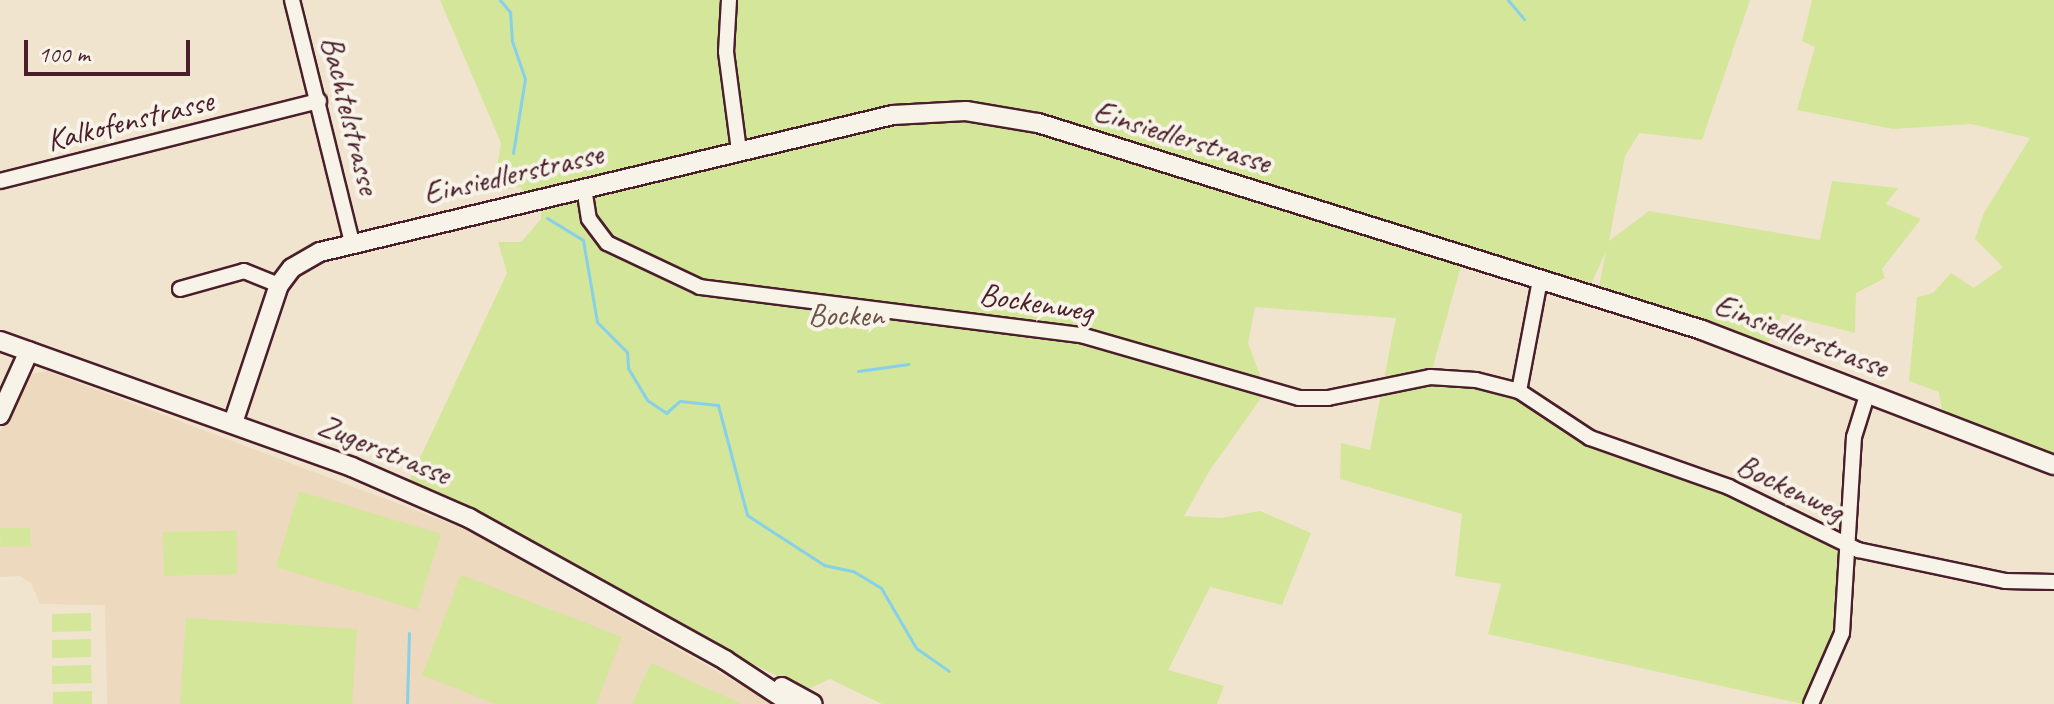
<!DOCTYPE html>
<style>
body{margin:0}
#map{position:relative;width:2054px;height:704px;overflow:hidden;background:#f1e4cf;font-family:Caveat,sans-serif}
div>[style]{position:absolute}
.built>*{inset:0;background:#edd9be}
.green>*{inset:0;background:#d3e69a}
.stream>*{height:3px;margin:-1.5px;padding:0 1.5px;transform-origin:1.5px;border-radius:1.5px;background:#87d0e8}
.roads{filter:drop-shadow(2px 0 #4a1f2b) drop-shadow(-2px 0 #4a1f2b) drop-shadow(0 2px #4a1f2b) drop-shadow(0 -2px #4a1f2b)}
.street>*{height:14px;margin:-7px;padding:0 7px;transform-origin:7px;border-radius:7px;background:#f7f3e8}
.secondary>*{height:18px;margin:-9px;padding:0 9px;transform-origin:9px;border-radius:9px;background:#f7f3e8}
span{translate:-50% -50%;white-space:nowrap;text-align:center;line-height:1.15;-webkit-text-stroke:8px #f7f3e8;paint-order:stroke}
.street-label{font-size:32px;color:#4a1f2b}
.park-label{font-size:32px;color:#6c5147}
.scale{position:absolute;left:24px;top:40px;width:166px;height:36px;box-sizing:border-box;border:4px solid #4a1f2b;border-top:0;padding-left:10px;font-size:24px;line-height:28px;white-space:nowrap;color:#4a1f2b;-webkit-text-stroke:6px #f7f3e8;paint-order:stroke}
</style>
<div id="map">
<div class="built">
<div style="clip-path:polygon(47px 371px,465px 529px,774px 704px,107px 704px,105px 605px,40px 604px,31px 583px,20px 576px,0 577px,0 431px,23px 383px,32px 374px)"></div>
</div>
<div class="green">
<div style="clip-path:polygon(440px 0,1750px 0,1702px 140px,1639px 133px,1625px 156px,1609px 241px,1649px 211px,1820px 240px,1832px 181px,1898px 188px,1886px 204px,1921px 219px,1882px 269px,1885px 278px,1856px 293px,1855px 333px,1782px 314px,1770px 340px,1760px 346px,1603px 293px,1599px 287px,1606px 251px,1589px 289px,950px 106px,528px 202px,521px 187px,493px 192px,501px 143px)"></div>
<div style="clip-path:polygon(1812px 0,2054px 0,2054px 458px,1943px 417px,1939px 392px,1909px 381px,1917px 297px,1933px 293px,1951px 273px,1974px 288px,2003px 267px,1975px 239px,1984px 213px,2030px 138px,1971px 124px,1893px 129px,1797px 110px,1815px 47px,1802px 41px)"></div>
<div style="clip-path:polygon(949px 113px,1049px 131px,1461px 266px,1430px 377px,1518px 397px,1559px 423px,1759px 504px,1838px 548px,1835px 627px,1828px 656px,1803px 704px,1488px 634px,1501px 584px,1455px 576px,1462px 514px,1340px 479px,1341px 443px,1370px 450px,1396px 318px,1255px 307px,1248px 343px,1266px 391px,1210px 470px,1184px 516px,1220px 518px,1260px 511px,1311px 533px,1282px 605px,1210px 587px,1168px 670px,1224px 686px,1217px 704px,882px 704px,830px 679px,806px 690px,403px 494px,507px 273px,498px 242px,521px 242px,541px 219px,541px 204px)"></div>
<div style="clip-path:polygon(299px 491px,441px 534px,417px 610px,276px 567px)"></div>
<div style="clip-path:polygon(0 528px,30px 528px,31px 546px,1px 547px)"></div>
<div style="clip-path:polygon(237px 531px,237px 574px,164px 576px,163px 532px)"></div>
<div style="clip-path:polygon(461px 575px,622px 637px,596px 704px,496px 704px,422px 675px)"></div>
<div style="clip-path:polygon(91px 613px,91px 631px,52px 632px,52px 614px)"></div>
<div style="clip-path:polygon(186px 618px,357px 629px,352px 704px,180px 704px)"></div>
<div style="clip-path:polygon(91px 639px,91px 657px,52px 658px,52px 640px)"></div>
<div style="clip-path:polygon(651px 663px,742px 704px,632px 704px)"></div>
<div style="clip-path:polygon(91px 665px,92px 683px,52px 684px,52px 666px)"></div>
<div style="clip-path:polygon(92px 691px,92px 704px,53px 704px,53px 692px)"></div>
</div>
<div class="stream">
<div style="left:500px;top:0;width:16px;rotate:50deg"></div>
<div style="left:510px;top:12px;width:29px;rotate:86deg"></div>
<div style="left:512px;top:41px;width:40px;rotate:71.1deg"></div>
<div style="left:525px;top:79px;width:75px;rotate:99.2deg"></div>
<div style="left:1508px;top:0;width:25px;rotate:50deg"></div>
<div style="left:547px;top:218px;width:42px;rotate:31.4deg"></div>
<div style="left:583px;top:240px;width:83px;rotate:80.3deg"></div>
<div style="left:597px;top:322px;width:42px;rotate:45deg"></div>
<div style="left:627px;top:352px;width:16px;rotate:86deg"></div>
<div style="left:628px;top:368px;width:37px;rotate:59deg"></div>
<div style="left:647px;top:400px;width:23px;rotate:34deg"></div>
<div style="left:666px;top:413px;width:18px;rotate:-41deg"></div>
<div style="left:680px;top:401px;width:38px;rotate:6deg"></div>
<div style="left:718px;top:405px;width:114px;rotate:75.2deg"></div>
<div style="left:747px;top:515px;width:92px;rotate:33deg"></div>
<div style="left:824px;top:565px;width:30px;rotate:12deg"></div>
<div style="left:853px;top:571px;width:33px;rotate:31deg"></div>
<div style="left:881px;top:588px;width:69px;rotate:59.7deg"></div>
<div style="left:916px;top:648px;width:40px;rotate:34.9deg"></div>
<div style="left:858px;top:371px;width:51px;rotate:-7.8deg"></div>
<div style="left:407px;top:704px;width:71px;rotate:-88.4deg"></div>
</div>
<div class="roads">
<div class="street">
<div style="left:292px;top:0;width:250px;rotate:76.1deg"></div>
<div style="left:729px;top:0;width:52px;rotate:93.3deg"></div>
<div style="left:726px;top:52px;width:100px;rotate:82.5deg"></div>
<div style="left:0;top:181px;width:329px;rotate:-14.1deg"></div>
<div style="left:584px;top:188px;width:31px;rotate:81deg"></div>
<div style="left:589px;top:219px;width:30px;rotate:53deg"></div>
<div style="left:607px;top:243px;width:103px;rotate:25.3deg"></div>
<div style="left:700px;top:287px;width:384px;rotate:7.2deg"></div>
<div style="left:1081px;top:335px;width:227px;rotate:16.1deg"></div>
<div style="left:1299px;top:398px;width:29px"></div>
<div style="left:1328px;top:398px;width:104px;rotate:-11.6deg"></div>
<div style="left:1430px;top:377px;width:46px;rotate:3.7deg"></div>
<div style="left:1476px;top:380px;width:44px;rotate:14.3deg"></div>
<div style="left:1540px;top:280px;width:113px;rotate:100.7deg"></div>
<div style="left:1519px;top:391px;width:85px;rotate:33.5deg"></div>
<div style="left:1590px;top:438px;width:147px;rotate:19.4deg"></div>
<div style="left:1729px;top:487px;width:144px;rotate:26deg"></div>
<div style="left:1858px;top:550px;width:150px;rotate:11.9deg"></div>
<div style="left:2005px;top:581px;width:49px;rotate:1.2deg"></div>
<div style="left:180px;top:289px;width:66px;rotate:-15.7deg"></div>
<div style="left:244px;top:271px;width:38px;rotate:22deg"></div>
<div style="left:1811px;top:704px;width:77px;rotate:-66.4deg"></div>
<div style="left:1842px;top:633px;width:196px;rotate:-86.5deg"></div>
<div style="left:1854px;top:437px;width:47px;rotate:-72.7deg"></div>
</div>
<div class="secondary">
<div style="left:0;top:341px;width:374px;rotate:19.7deg"></div>
<div style="left:352px;top:467px;width:128px;rotate:23.6deg"></div>
<div style="left:469px;top:518px;width:293px;rotate:29deg"></div>
<div style="left:725px;top:660px;width:80px;rotate:33.3deg"></div>
<div style="left:0;top:415px;width:70px;rotate:-65.6deg"></div>
<div style="left:233px;top:423px;width:145px;rotate:-71.6deg"></div>
<div style="left:279px;top:285px;width:21px;rotate:-53deg"></div>
<div style="left:292px;top:268px;width:32px;rotate:-30deg"></div>
<div style="left:320px;top:252px;width:589px;rotate:-13.45deg"></div>
<div style="left:893px;top:115px;width:73px;rotate:-3.1deg"></div>
<div style="left:966px;top:111px;width:73px;rotate:9.5deg"></div>
<div style="left:1038px;top:123px;width:696px;rotate:17.31deg"></div>
<div style="left:1702px;top:330px;width:377px;rotate:21deg"></div>
<div style="left:782px;top:687px;width:35px;rotate:29deg"></div>
</div>
</div>
<div class="street-label">
<span style="left:350px;top:115px;rotate:76deg">Bachtelstrasse</span>
<span style="left:130px;top:121px;rotate:-14deg">Kalkofenstrasse</span>
<span style="left:1182px;top:137px;rotate:17deg">Einsiedlerstrasse</span>
<span style="left:513px;top:174px;rotate:-13deg">Einsiedlerstrasse</span>
<span style="left:1036px;top:303px;rotate:9deg">Bockenweg</span>
<span style="left:1801px;top:336px;rotate:21deg">Einsiedlerstrasse</span>
<span style="left:384px;top:450px;rotate:22deg">Zugerstrasse</span>
<span style="left:1790px;top:488px;rotate:26deg">Bockenweg</span>
</div>
<div class="park-label">
<span style="left:846px;top:315px">Bocken</span>
</div>
<div class="scale">100 m</div>
</div>
